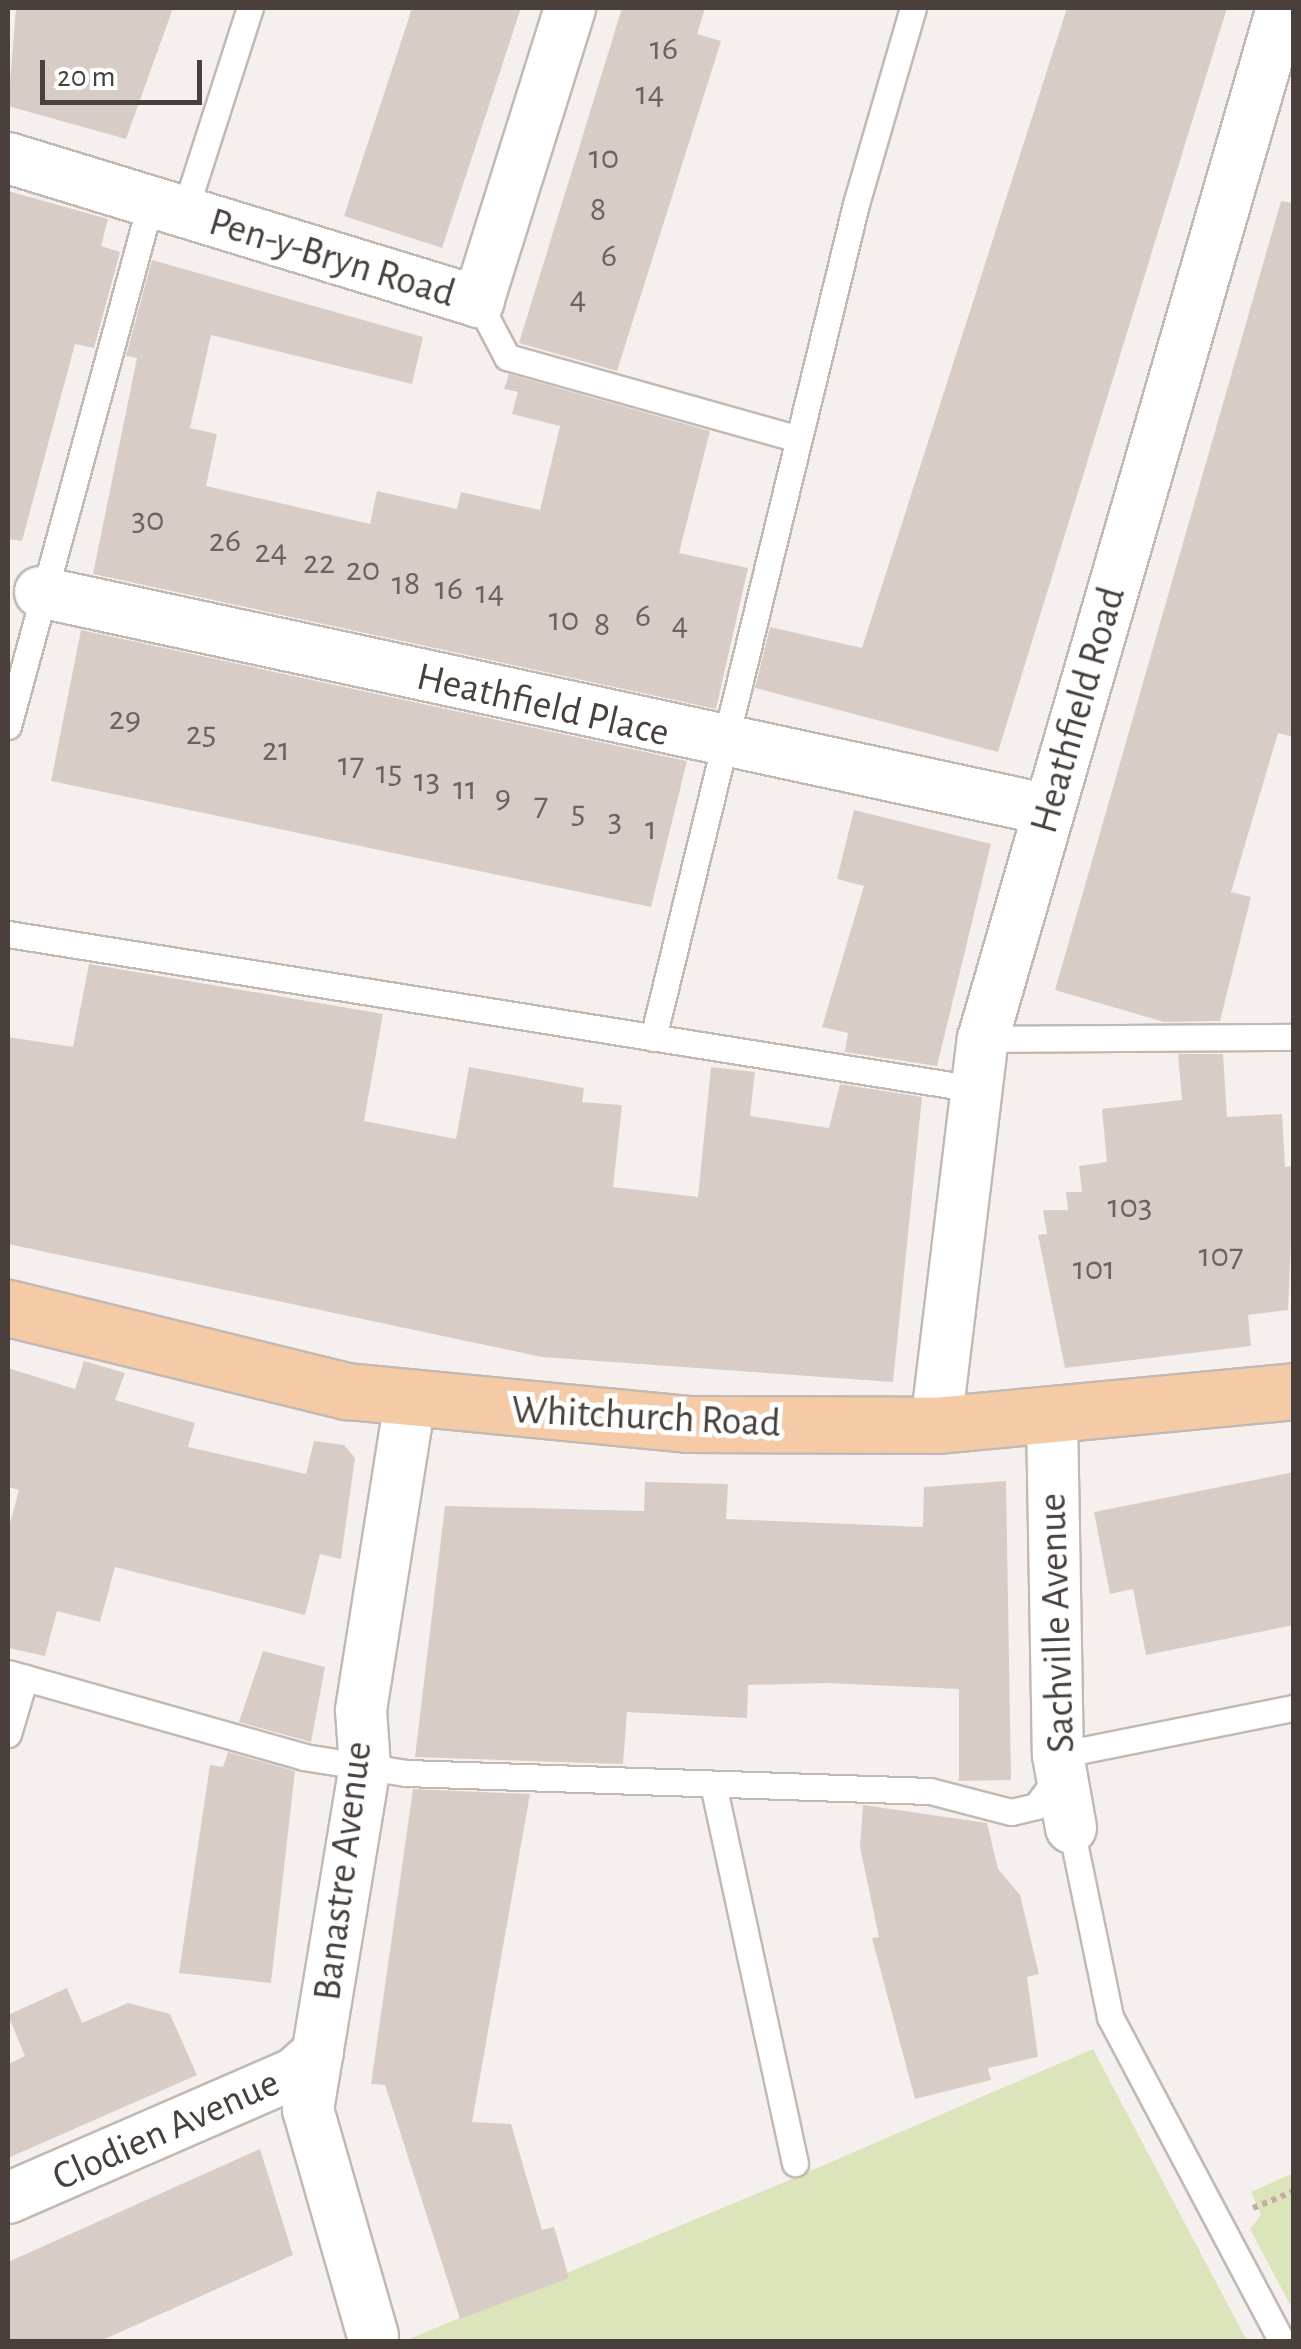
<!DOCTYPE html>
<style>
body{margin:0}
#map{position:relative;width:1301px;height:2349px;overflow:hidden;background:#f5f0ed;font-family:"Alegreya Sans",sans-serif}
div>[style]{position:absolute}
.green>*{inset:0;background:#dce4bb}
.building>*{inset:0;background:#d8cdc6}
.path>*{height:6px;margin-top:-3px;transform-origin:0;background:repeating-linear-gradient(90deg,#c0aea3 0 5px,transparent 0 10px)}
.roads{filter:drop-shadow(2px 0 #c2b9b3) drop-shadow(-2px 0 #c2b9b3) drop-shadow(0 2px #c2b9b3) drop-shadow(0 -2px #c2b9b3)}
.service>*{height:25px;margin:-12.5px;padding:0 12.5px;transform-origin:12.5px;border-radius:12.5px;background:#fff}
.minor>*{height:50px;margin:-25px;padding:0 25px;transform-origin:25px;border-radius:25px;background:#fff}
.primary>*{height:55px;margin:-27.5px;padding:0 27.5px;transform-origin:27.5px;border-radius:27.5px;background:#f4caa7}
span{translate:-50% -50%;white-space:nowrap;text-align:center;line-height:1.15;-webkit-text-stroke:10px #fff;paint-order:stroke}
.number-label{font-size:35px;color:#6d635e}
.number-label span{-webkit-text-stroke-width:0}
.street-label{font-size:40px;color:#49403b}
.frame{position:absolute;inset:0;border:10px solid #49403b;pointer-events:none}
.scale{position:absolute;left:40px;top:60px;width:162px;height:45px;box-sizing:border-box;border:5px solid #49403b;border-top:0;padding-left:12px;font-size:30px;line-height:35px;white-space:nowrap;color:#49403b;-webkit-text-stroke:8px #fff;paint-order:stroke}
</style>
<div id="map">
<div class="green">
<div style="clip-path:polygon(1093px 2049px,1247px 2341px,402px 2342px,787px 2181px)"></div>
<div style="clip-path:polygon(1293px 2173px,1293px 2310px,1250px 2229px,1261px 2215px,1251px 2192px)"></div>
</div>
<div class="building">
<div style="clip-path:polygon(16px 8px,173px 8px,126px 139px,8px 106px)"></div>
<div style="clip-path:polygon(412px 8px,521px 8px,442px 248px,344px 216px)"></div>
<div style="clip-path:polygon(622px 8px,705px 8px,697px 34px,721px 41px,617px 371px,519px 343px)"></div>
<div style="clip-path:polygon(1067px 8px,1227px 8px,998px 752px,755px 688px,770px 627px,862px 648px)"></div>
<div style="clip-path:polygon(8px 191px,108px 219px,101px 246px,120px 252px,94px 348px,75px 344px,22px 541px,8px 539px)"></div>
<div style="clip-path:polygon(1281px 201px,1294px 203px,1294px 737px,1278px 733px,1231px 892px,1251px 897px,1220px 1021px,1164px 1022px,1055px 990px)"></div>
<div style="clip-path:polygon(152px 260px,423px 337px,412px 384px,211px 335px,190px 428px,217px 434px,206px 486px,370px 524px,377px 491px,457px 509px,461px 492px,540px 510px,560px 426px,512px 414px,518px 392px,504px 389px,509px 374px,710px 431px,679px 553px,748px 568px,716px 709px,93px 574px,137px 358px,126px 356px)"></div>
<div style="clip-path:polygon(81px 630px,687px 761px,651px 907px,51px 781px)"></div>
<div style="clip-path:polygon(854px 810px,991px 844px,937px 1066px,845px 1052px,848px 1033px,822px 1027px,864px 886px,837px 879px)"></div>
<div style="clip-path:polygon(89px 964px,383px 1014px,364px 1121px,456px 1139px,469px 1067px,584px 1088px,582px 1102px,622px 1105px,613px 1187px,698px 1197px,711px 1067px,755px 1072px,750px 1116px,829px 1128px,840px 1084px,922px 1097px,893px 1382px,542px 1357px,8px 1244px,8px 1037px,73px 1047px)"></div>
<div style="clip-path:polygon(1178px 1054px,1223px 1054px,1227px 1117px,1282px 1114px,1285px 1167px,1294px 1166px,1288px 1310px,1248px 1315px,1251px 1346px,1065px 1368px,1038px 1235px,1047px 1234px,1043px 1210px,1068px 1210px,1066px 1192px,1082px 1192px,1079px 1166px,1107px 1162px,1102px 1109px,1182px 1100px)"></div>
<div style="clip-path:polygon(84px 1361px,125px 1373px,115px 1400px,195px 1423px,188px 1447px,306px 1474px,314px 1441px,344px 1445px,355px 1458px,341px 1559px,320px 1554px,305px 1615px,115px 1567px,100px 1622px,57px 1611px,45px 1656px,8px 1648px,8px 1531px,19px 1490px,8px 1487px,8px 1368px,75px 1389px)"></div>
<div style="clip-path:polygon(1294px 1472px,1294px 1625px,1146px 1655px,1133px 1589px,1110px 1594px,1094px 1512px)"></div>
<div style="clip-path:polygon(1006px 1481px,1011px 1780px,959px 1781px,959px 1689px,827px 1683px,748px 1685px,747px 1718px,627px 1712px,623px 1764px,415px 1757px,445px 1506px,644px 1511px,645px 1482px,728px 1484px,726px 1519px,923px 1527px,924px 1487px)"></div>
<div style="clip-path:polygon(263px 1651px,325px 1667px,311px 1742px,239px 1722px)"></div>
<div style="clip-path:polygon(228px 1752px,295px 1771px,271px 1983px,179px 1973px,210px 1765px,223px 1767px)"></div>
<div style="clip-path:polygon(413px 1789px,530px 1794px,472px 2122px,511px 2124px,542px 2230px,554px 2227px,569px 2278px,460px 2319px,385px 2085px,371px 2084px)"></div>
<div style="clip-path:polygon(863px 1805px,987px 1823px,998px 1869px,1020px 1895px,1039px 1974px,1027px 1977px,1038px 2057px,988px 2068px,991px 2080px,915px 2099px,872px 1938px,879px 1937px,860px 1847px)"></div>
<div style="clip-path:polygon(67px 1988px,82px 2023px,128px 2003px,170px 2014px,197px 2075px,8px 2158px,8px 2064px,25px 2056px,8px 2015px)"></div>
<div style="clip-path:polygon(260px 2149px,293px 2255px,98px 2342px,8px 2342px,8px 2262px)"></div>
</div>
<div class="path">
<div style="left:1253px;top:2208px;width:44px;rotate:-22.5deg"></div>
</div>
<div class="roads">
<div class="service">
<div style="left:184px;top:213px;width:215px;rotate:-72.2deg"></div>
<div style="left:478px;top:302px;width:62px;rotate:62.2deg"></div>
<div style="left:507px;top:357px;width:302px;rotate:15.7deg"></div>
<div style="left:8px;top:726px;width:544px;rotate:-74.76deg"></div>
<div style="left:8px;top:934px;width:980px;rotate:9.1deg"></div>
<div style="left:653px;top:1038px;width:858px;rotate:-76.32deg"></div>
<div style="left:856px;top:204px;width:204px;rotate:-73.8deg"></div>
<div style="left:983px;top:1039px;width:311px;rotate:-0.4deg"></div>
<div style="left:8px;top:1673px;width:308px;rotate:15.8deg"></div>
<div style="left:304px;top:1757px;width:103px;rotate:8.9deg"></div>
<div style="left:406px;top:1773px;width:524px;rotate:1.97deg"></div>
<div style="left:930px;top:1791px;width:84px;rotate:14.5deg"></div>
<div style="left:1011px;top:1812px;width:26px;rotate:-13deg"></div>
<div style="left:1036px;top:1806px;width:39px;rotate:-53deg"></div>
<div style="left:8px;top:1734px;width:59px;rotate:-73.4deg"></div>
<div style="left:1058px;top:1755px;width:241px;rotate:-11.3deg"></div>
<div style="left:713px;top:1784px;width:388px;rotate:77.8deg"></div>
<div style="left:1071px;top:1828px;width:193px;rotate:78.3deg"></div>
<div style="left:1110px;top:2017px;width:368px;rotate:62.1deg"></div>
</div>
<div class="minor">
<div style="left:8px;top:158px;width:492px;rotate:17deg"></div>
<div style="left:478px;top:302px;width:308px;rotate:-72.6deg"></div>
<div style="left:40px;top:592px;width:1032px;rotate:12.19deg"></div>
<div style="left:1052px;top:1417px;width:338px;rotate:89deg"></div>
<div style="left:1058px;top:1755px;width:74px;rotate:79.9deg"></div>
<div style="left:936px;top:1425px;width:389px;rotate:-83.1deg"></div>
<div style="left:983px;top:1039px;width:1073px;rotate:-73.83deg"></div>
<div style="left:8px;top:2198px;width:313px;rotate:-23.5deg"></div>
<div style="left:295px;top:2073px;width:31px;rotate:-42deg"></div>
<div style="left:373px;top:2336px;width:235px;rotate:-106deg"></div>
<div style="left:308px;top:2110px;width:348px;rotate:-80.6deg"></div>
<div style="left:365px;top:1767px;width:57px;rotate:-94deg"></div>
<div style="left:361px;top:1710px;width:313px;rotate:-81deg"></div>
</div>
<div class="primary">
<div style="left:8px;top:1308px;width:349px;rotate:13.8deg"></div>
<div style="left:347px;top:1391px;width:342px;rotate:5.5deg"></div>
<div style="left:687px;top:1424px;width:249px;rotate:0.2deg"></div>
<div style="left:936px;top:1425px;width:360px;rotate:-5.4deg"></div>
</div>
</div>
<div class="number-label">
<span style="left:664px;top:49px">16</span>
<span style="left:650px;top:94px">14</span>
<span style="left:604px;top:158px">10</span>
<span style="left:598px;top:210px">8</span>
<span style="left:609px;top:256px">6</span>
<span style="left:578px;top:299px">4</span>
<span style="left:148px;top:520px">30</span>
<span style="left:225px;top:541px">26</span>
<span style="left:271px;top:552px">24</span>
<span style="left:319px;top:563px">22</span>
<span style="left:363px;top:570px">20</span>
<span style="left:406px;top:584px">18</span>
<span style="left:449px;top:589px">16</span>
<span style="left:490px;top:593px">14</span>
<span style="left:643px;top:616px">6</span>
<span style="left:564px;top:620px">10</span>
<span style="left:602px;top:625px">8</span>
<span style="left:680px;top:625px">4</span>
<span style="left:125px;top:719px">29</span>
<span style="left:201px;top:734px">25</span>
<span style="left:276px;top:750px">21</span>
<span style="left:351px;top:765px">17</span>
<span style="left:389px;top:773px">15</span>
<span style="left:427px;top:781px">13</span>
<span style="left:465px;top:789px">11</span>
<span style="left:503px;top:797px">9</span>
<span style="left:541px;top:805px">7</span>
<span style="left:578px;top:813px">5</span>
<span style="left:615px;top:821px">3</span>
<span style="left:651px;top:829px">1</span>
<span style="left:1130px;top:1207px">103</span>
<span style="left:1221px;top:1256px">107</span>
<span style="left:1094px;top:1269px">101</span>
</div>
<div class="street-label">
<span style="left:332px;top:258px;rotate:17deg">Pen-y-Bryn Road</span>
<span style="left:543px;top:705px;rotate:13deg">Heathfield Place</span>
<span style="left:1078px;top:710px;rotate:-74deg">Heathfield Road</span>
<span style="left:646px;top:1417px;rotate:3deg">Whitchurch Road</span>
<span style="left:1057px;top:1623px;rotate:-92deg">Sachville Avenue</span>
<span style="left:343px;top:1871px;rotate:-83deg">Banastre Avenue</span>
<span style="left:166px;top:2130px;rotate:-24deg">Clodien Avenue</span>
</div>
<div class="frame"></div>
<div class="scale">20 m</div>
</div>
